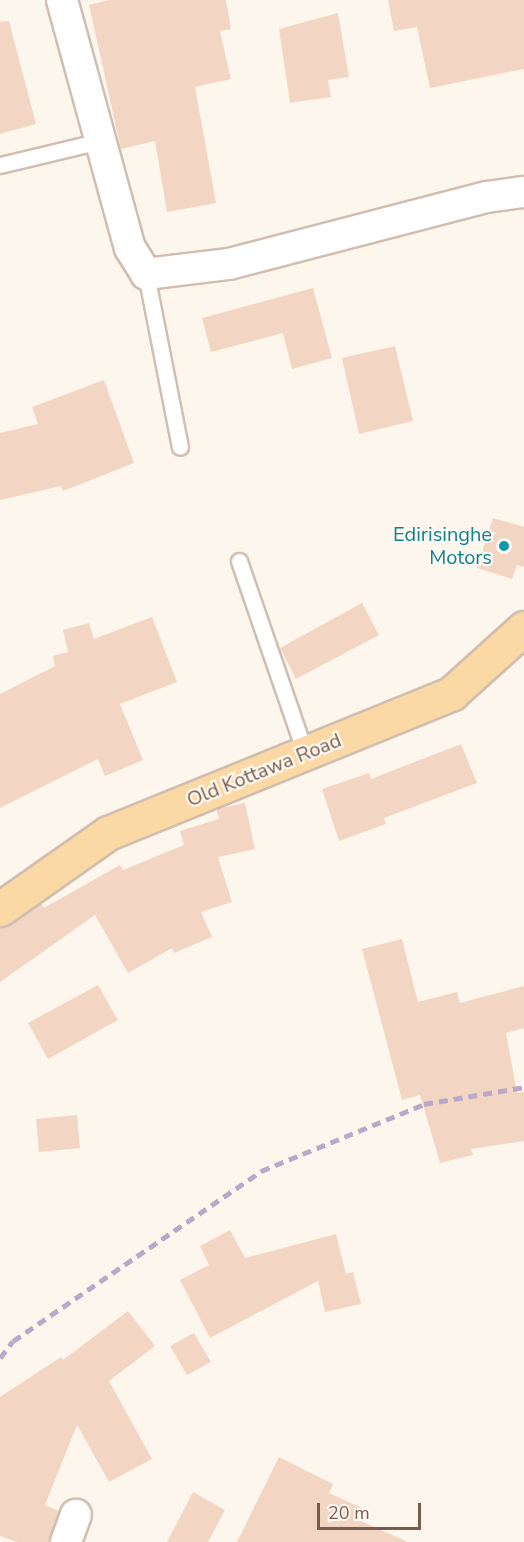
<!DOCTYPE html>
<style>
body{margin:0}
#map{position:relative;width:524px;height:1542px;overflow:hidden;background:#fdf6ec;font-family:"Nunito Sans",sans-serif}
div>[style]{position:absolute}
.building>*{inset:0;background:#f3d5c3}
.roads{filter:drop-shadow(2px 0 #d1beb0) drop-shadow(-2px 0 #d1beb0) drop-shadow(0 2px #d1beb0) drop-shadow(0 -2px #d1beb0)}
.lane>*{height:15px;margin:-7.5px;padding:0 7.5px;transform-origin:7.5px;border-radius:7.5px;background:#fff}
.street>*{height:30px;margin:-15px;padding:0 15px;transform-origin:15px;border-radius:15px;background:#fff}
.primary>*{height:33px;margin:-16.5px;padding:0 16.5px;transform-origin:16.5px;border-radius:16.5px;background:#fbd9a5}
.rail>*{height:4.5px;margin-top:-2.25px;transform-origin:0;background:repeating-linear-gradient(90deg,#b9a8c9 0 9px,transparent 0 15px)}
.dots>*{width:16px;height:16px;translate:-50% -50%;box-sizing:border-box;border:3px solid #fffaf3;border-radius:50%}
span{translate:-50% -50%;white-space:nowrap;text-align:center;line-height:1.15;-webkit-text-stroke:4.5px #fffaf3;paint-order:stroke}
.culture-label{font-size:20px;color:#0d838f}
.right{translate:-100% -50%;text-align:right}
.street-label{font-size:20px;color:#7a5c4d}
.scale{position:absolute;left:317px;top:1503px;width:104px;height:27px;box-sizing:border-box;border:3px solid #7a5c4d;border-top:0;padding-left:8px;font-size:18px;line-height:21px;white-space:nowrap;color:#7a5c4d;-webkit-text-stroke:4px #fffaf3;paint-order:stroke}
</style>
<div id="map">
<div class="building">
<div style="clip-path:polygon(109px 0,226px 0,231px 29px,220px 31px,231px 79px,195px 87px,216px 203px,167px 212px,155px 141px,121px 149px,89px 5px)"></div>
<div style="clip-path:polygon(388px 0,524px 0,524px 69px,430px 88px,417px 27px,394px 31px)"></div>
<div style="clip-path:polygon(338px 13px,349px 77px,328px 80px,331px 97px,290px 103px,279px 29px)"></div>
<div style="clip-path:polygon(9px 21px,36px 124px,0 134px,0 22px)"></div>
<div style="clip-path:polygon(313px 288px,332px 358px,292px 369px,283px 333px,211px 352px,202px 318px)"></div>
<div style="clip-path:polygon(395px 346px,413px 421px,359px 434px,342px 358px)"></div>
<div style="clip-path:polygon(104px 380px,134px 463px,63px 491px,61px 486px,0 500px,0 433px,38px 424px,32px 407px)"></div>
<div style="clip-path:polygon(493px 518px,524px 527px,524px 567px,517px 565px,512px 579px,477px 568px)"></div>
<div style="clip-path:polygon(362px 603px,379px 635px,296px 679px,280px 648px)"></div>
<div style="clip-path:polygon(152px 617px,177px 682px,120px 704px,143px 760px,105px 776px,98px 759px,0 808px,0 694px,55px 666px,53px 656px,68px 652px,63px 630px,89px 623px,94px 639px)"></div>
<div style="clip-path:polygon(461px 744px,477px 783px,384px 818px,386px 824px,339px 841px,322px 789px,369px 773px,371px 779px)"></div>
<div style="clip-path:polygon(245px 803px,255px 849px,218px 857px,232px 902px,201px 912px,212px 937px,174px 953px,172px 948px,128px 973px,95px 915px,0 982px,0 927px,41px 903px,44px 908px,120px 865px,123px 870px,184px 845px,180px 831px,219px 819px,216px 809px)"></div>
<div style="clip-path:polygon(402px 939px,418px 1002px,457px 992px,460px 1003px,524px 986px,524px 1028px,506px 1033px,517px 1093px,524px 1092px,524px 1141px,471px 1149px,473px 1155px,440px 1163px,420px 1095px,402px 1100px,362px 949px)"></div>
<div style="clip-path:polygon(98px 985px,118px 1020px,48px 1059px,28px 1023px)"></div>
<div style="clip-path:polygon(77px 1115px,80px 1148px,39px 1152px,36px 1119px)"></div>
<div style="clip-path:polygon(230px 1230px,245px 1258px,336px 1234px,346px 1274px,353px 1272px,361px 1304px,325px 1312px,318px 1281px,210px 1338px,180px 1280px,209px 1265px,200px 1246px)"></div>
<div style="clip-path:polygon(128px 1311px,155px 1346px,109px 1381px,152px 1459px,109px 1482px,77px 1425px,45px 1505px,59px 1511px,49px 1542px,17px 1542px,0 1536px,0 1397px,61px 1357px,63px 1360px)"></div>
<div style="clip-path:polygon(194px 1333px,211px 1362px,187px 1375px,170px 1346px)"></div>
<div style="clip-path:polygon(279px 1457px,333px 1484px,329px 1493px,366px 1510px,361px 1521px,408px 1542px,237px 1542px)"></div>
<div style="clip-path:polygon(193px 1492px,225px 1510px,208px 1542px,167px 1542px)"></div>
</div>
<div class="roads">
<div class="lane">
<div style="left:0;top:165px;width:103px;rotate:-13.5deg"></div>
<div style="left:146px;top:274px;width:176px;rotate:78.9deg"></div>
<div style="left:239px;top:561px;width:203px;rotate:71deg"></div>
</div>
<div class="street">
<div style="left:62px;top:0;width:257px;rotate:74.7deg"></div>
<div style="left:130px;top:248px;width:31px;rotate:58deg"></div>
<div style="left:146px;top:274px;width:84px;rotate:-6.9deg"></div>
<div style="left:229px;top:264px;width:267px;rotate:-14.6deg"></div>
<div style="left:487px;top:197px;width:37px;rotate:-8deg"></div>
<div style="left:66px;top:1542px;width:29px;rotate:-70deg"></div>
</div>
<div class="primary">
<div style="left:0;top:909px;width:132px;rotate:-35.1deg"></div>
<div style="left:108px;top:833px;width:371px;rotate:-22.1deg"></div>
<div style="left:452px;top:693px;width:97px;rotate:-42.1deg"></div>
</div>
</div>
<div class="rail">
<div style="left:0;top:1358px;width:21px;rotate:-53deg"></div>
<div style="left:13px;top:1341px;width:301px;rotate:-34.4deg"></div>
<div style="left:261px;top:1171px;width:176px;rotate:-22.3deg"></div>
<div style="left:424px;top:1104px;width:101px;rotate:-9.6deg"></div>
</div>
<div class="dots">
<div style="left:504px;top:546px;background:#0f9aa8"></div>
</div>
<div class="culture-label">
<span class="right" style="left:492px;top:546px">Edirisinghe<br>Motors</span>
</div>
<div class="street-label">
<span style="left:264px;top:770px;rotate:-22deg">Old Kottawa Road</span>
</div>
<div class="scale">20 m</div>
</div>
